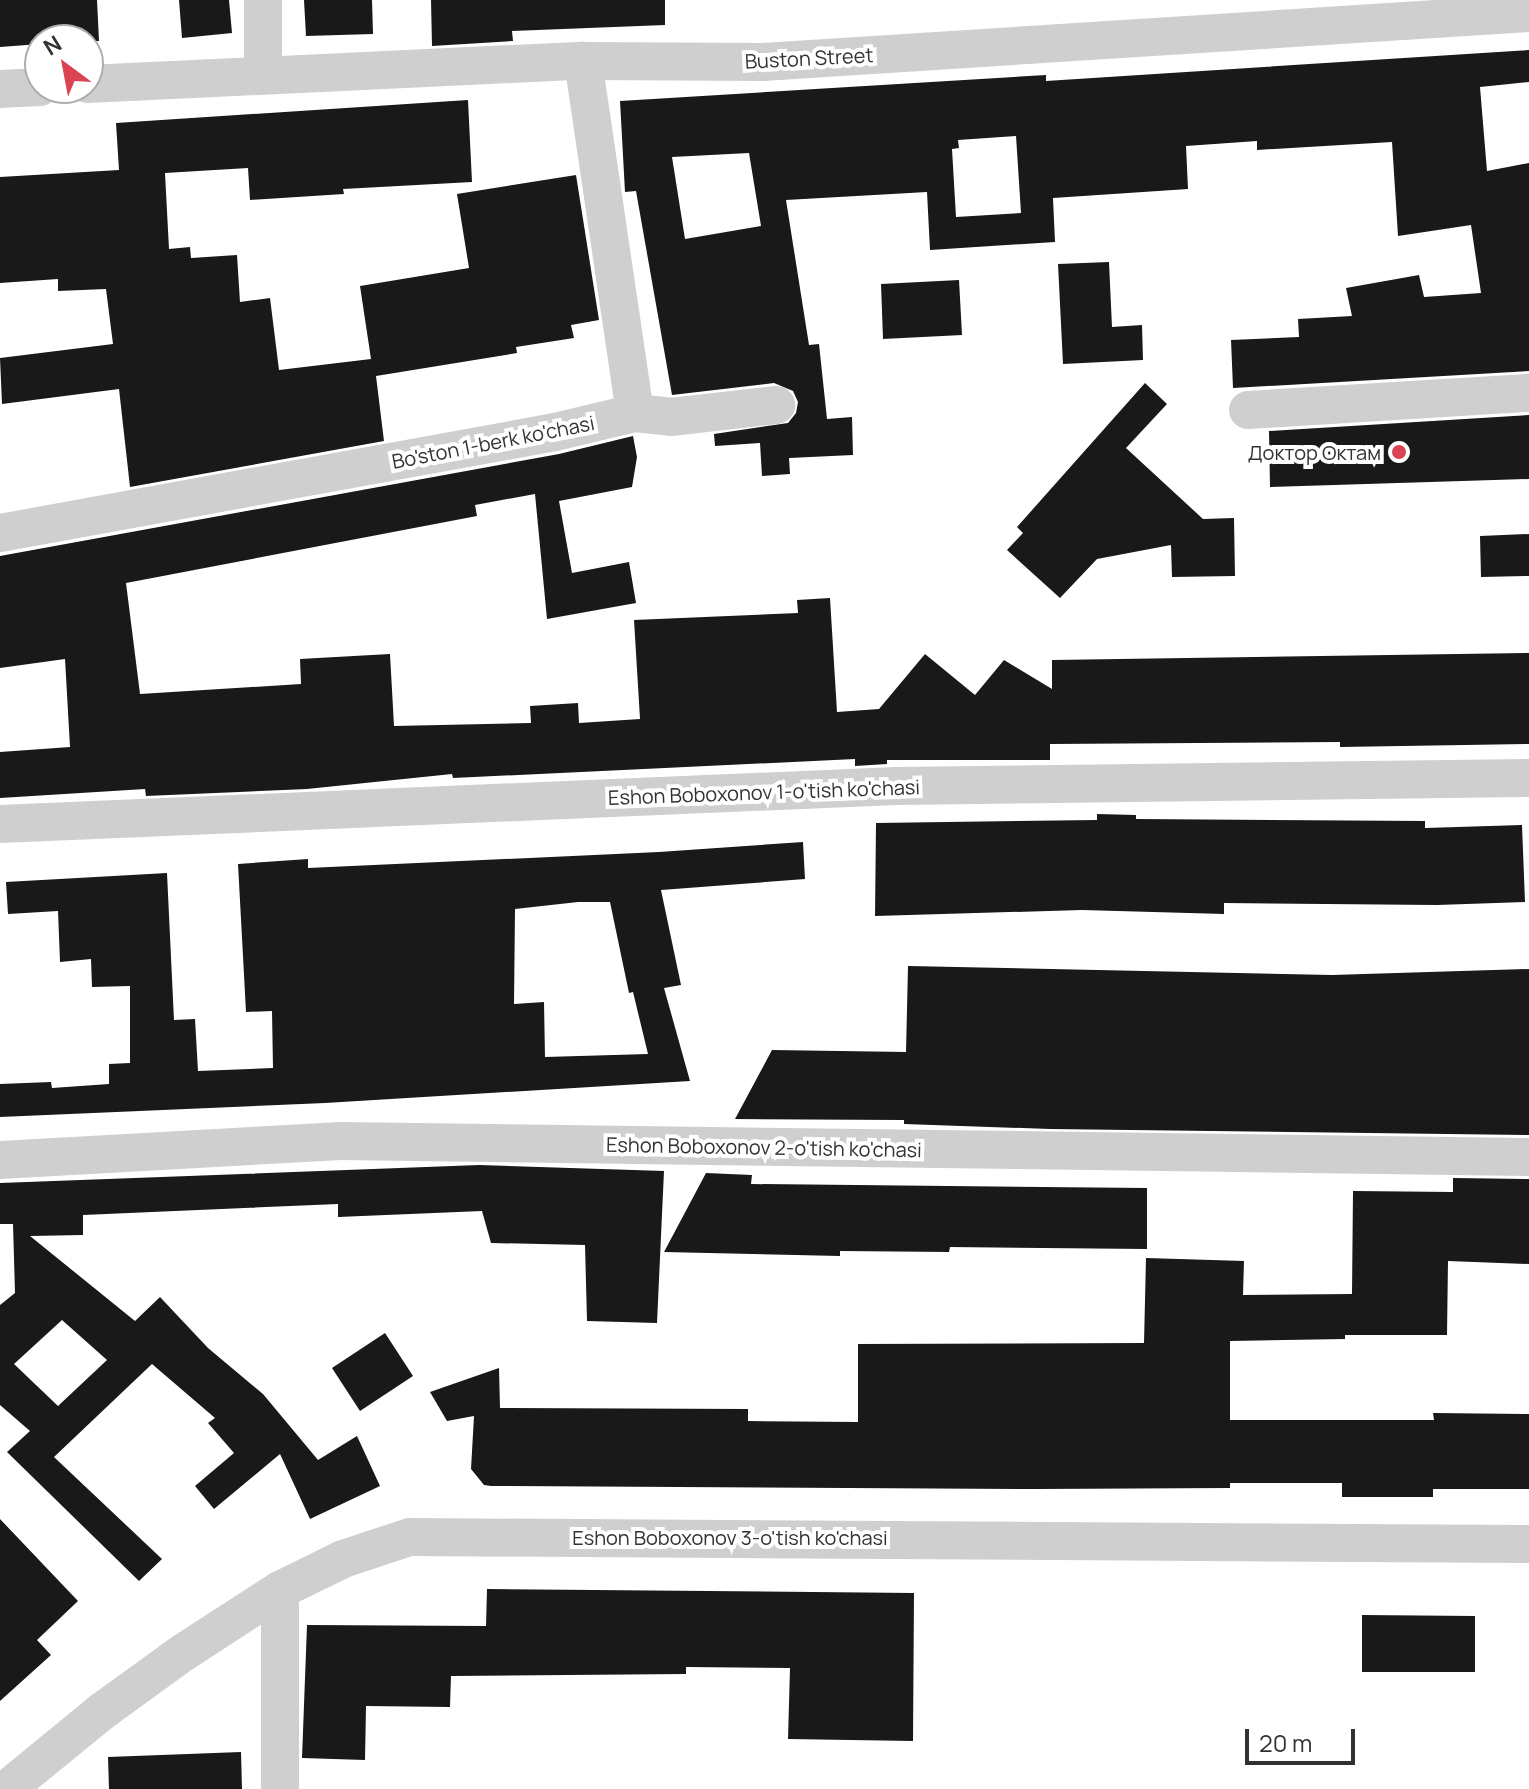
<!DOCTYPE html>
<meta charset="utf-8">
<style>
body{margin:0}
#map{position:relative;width:1529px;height:1789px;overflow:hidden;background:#fff;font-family:Manrope,sans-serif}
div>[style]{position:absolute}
.building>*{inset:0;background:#191919}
.minor>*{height:38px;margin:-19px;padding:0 19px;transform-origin:19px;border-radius:19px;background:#cfcfcf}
.dots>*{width:22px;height:22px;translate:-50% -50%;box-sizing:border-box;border:4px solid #fff;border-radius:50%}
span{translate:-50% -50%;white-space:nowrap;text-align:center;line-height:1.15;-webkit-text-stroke:8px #fff;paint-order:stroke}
.street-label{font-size:20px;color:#323232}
.poi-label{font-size:20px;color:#323232}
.right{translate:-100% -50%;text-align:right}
.north{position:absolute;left:24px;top:24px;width:80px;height:80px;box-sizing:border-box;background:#fff;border:2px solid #adadad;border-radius:50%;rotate:328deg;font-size:22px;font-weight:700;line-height:32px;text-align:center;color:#323232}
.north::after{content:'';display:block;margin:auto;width:28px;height:36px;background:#da4352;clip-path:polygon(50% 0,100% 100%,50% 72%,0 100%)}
.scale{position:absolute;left:1245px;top:1729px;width:110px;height:36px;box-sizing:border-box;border:4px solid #323232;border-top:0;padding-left:10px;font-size:24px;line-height:28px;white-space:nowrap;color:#323232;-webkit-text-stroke:6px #fff;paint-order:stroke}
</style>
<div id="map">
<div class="building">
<div style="clip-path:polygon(0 0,97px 0,99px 41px,40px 40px,40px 44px,0 47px)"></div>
<div style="clip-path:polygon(179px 0,229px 0,232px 33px,182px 38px)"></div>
<div style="clip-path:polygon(304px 0,372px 0,373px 34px,306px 36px)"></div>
<div style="clip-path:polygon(431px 0,665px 0,665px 25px,512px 31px,513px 41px,432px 46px)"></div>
<div style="clip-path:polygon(evenodd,1529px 50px,1529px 82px,1480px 87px,1487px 171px,1529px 163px,1529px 371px,1233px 388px,1231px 340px,1299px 337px,1298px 319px,1352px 316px,1346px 288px,1419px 275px,1424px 297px,1481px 293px,1471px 225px,1398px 236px,1392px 142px,1257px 150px,1257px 141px,1186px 146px,1188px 189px,1053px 198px,1055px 242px,930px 250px,927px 192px,786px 200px,809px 345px,819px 344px,827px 419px,852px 417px,853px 455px,789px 458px,790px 474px,762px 476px,760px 443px,715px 446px,714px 434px,788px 423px,796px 413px,798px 402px,793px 391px,774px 383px,672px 395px,636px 191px,625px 192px,620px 101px,1046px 75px,1046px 81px,1529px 50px,1016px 136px,1021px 213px,956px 217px,952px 149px,959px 148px,958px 140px,1016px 136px,1529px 50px,749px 153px,761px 226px,685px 239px,672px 157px,749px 153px)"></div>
<div style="clip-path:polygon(468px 100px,472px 182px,343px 189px,344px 194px,250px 200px,248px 168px,165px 173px,169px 249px,190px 247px,191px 258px,237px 255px,240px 302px,270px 298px,279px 370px,371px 359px,360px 286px,469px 268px,457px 194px,576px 175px,599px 320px,571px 325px,574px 338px,516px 347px,517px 353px,376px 376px,384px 441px,130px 487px,119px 389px,2px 404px,0 358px,113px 344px,106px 289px,58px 291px,58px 279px,0 283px,0 177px,119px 170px,116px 123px)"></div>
<div style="clip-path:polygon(1109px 262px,1112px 327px,1142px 325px,1143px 360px,1063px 364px,1058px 264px)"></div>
<div style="clip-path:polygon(959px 280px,962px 335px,883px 339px,881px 284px)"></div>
<div style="clip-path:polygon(1145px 383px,1167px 404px,1126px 448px,1203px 519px,1234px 518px,1235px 576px,1172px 577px,1171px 545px,1097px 559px,1060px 598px,1007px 550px,1023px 533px,1017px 527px)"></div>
<div style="clip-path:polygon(1529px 415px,1529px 479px,1270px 487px,1269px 431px)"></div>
<div style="clip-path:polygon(633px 436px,637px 457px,632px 487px,559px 501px,572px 573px,629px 562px,636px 603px,547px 619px,535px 494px,475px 505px,477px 516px,126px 583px,140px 694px,301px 684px,300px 659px,390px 654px,394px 726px,531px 723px,530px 706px,578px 703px,579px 723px,640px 719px,634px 620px,798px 613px,797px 600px,830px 598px,837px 712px,879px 709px,925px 654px,975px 695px,1004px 660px,1052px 689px,1052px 660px,1529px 653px,1529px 744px,1340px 747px,1340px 742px,1050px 744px,1050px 760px,887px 760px,887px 764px,855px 766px,855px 759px,453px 778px,452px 774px,307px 789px,146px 796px,145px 789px,0 798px,0 752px,70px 747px,65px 659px,0 668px,0 556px,559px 454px)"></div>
<div style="clip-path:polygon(1529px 534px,1529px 576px,1481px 577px,1480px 536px)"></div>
<div style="clip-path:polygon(1097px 814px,1136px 815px,1136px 819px,1425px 821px,1425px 828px,1522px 825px,1525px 902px,1437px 905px,1224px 903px,1224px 914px,1082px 910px,875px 916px,876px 823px,1097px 820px)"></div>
<div style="clip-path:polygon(evenodd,803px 842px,805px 879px,661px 890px,681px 985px,664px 988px,690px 1081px,325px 1103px,0 1117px,0 1084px,51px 1082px,52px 1088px,109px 1084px,109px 1064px,130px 1063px,130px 986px,92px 987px,91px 959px,60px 962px,58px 911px,8px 914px,6px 882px,167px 873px,174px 1020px,195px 1019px,198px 1071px,273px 1068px,272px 1011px,246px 1012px,238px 864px,308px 859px,308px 868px,659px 852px,803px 842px,578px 902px,610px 902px,629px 993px,633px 992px,648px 1054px,545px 1057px,544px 1002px,514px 1004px,515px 909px,578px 902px)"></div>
<div style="clip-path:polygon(908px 966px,1332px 975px,1529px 969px,1529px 1135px,1050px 1129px,904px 1124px,904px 1120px,735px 1119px,772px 1050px,906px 1052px)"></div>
<div style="clip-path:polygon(evenodd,479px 1165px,664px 1171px,657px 1323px,587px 1321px,585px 1245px,491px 1243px,482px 1211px,338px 1217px,338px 1204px,83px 1215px,83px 1235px,30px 1236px,135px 1321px,160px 1297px,208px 1348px,263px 1394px,318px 1460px,357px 1436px,380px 1486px,310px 1519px,280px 1454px,214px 1509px,195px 1486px,234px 1453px,208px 1423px,215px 1418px,152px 1364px,54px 1457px,162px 1559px,139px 1581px,7px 1452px,30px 1431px,0 1405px,0 1305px,15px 1293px,13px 1224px,0 1224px,0 1183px,479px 1165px,62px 1320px,107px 1360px,58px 1406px,14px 1364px,62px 1320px)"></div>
<div style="clip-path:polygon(706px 1173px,752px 1175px,751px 1184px,1147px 1188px,1147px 1249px,950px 1247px,949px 1252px,840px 1251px,840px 1256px,664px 1252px)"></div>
<div style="clip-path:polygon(1453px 1178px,1529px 1179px,1529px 1264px,1448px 1261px,1447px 1335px,1345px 1335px,1345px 1339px,1230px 1341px,1230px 1420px,1434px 1420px,1433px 1413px,1529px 1414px,1529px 1489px,1433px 1489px,1433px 1497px,1342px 1497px,1342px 1483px,1230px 1483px,1230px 1488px,1037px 1489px,491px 1486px,484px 1485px,471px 1469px,474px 1416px,447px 1421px,430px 1392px,499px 1368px,500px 1408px,748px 1409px,748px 1421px,858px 1422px,858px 1344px,1144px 1343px,1146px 1258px,1244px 1261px,1243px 1295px,1352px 1294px,1353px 1191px,1453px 1192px)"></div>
<div style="clip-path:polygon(385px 1333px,413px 1376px,360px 1411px,332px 1368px)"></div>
<div style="clip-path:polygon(0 1519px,78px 1601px,37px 1640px,51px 1655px,0 1701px)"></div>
<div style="clip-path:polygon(487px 1589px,914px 1593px,913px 1741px,788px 1739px,790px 1668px,686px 1667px,686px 1674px,451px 1676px,450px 1707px,366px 1706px,365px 1760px,302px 1758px,307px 1625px,486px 1626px)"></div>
<div style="clip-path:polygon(1362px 1615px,1475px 1616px,1475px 1672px,1362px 1672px)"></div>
<div style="clip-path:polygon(241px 1752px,242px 1789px,109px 1789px,108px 1757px)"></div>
</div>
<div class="minor">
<div style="left:263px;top:75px;width:75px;rotate:-90deg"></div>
<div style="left:88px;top:84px;width:496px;rotate:-2.7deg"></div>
<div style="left:583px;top:61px;width:180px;rotate:0.3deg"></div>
<div style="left:763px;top:62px;width:768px;rotate:-3.66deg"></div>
<div style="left:0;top:89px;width:40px;rotate:-2.9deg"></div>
<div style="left:1248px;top:410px;width:282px;rotate:-3.5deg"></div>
<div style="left:635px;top:413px;width:36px;rotate:6deg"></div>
<div style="left:671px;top:417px;width:106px;rotate:-6.5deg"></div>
<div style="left:0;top:533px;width:564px;rotate:-10.31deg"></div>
<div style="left:555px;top:432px;width:82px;rotate:-13.4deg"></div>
<div style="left:635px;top:413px;width:356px;rotate:-98.4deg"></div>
<div style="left:0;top:824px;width:897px;rotate:-2.43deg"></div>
<div style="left:896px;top:786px;width:633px;rotate:-0.72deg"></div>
<div style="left:0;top:1160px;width:341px;rotate:-3.2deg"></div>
<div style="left:340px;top:1141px;width:1189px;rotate:0.77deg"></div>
<div style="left:7px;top:1789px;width:122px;rotate:-39.3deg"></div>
<div style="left:101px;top:1712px;width:102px;rotate:-35.9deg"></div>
<div style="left:184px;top:1652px;width:114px;rotate:-32.9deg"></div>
<div style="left:280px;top:1590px;width:70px;rotate:-26.2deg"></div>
<div style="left:343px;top:1559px;width:71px;rotate:-18.2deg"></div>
<div style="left:410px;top:1537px;width:1119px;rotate:0.36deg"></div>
<div style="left:280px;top:1789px;width:199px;rotate:-90deg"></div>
</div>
<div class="dots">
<div style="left:1399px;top:452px;background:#da4352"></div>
</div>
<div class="street-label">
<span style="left:809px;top:58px;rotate:-3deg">Buston Street</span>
<span style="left:493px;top:442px;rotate:-11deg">Bo'ston 1-berk ko'chasi</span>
<span style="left:764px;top:792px;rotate:-2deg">Eshon Boboxonov 1-o'tish ko'chasi</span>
<span style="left:764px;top:1147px;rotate:1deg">Eshon Boboxonov 2-o'tish ko'chasi</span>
<span style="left:730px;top:1537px">Eshon Boboxonov 3-o'tish ko'chasi</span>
</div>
<div class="poi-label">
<span class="right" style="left:1381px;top:452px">Доктор Октам</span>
</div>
<div class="north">N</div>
<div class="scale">20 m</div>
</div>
